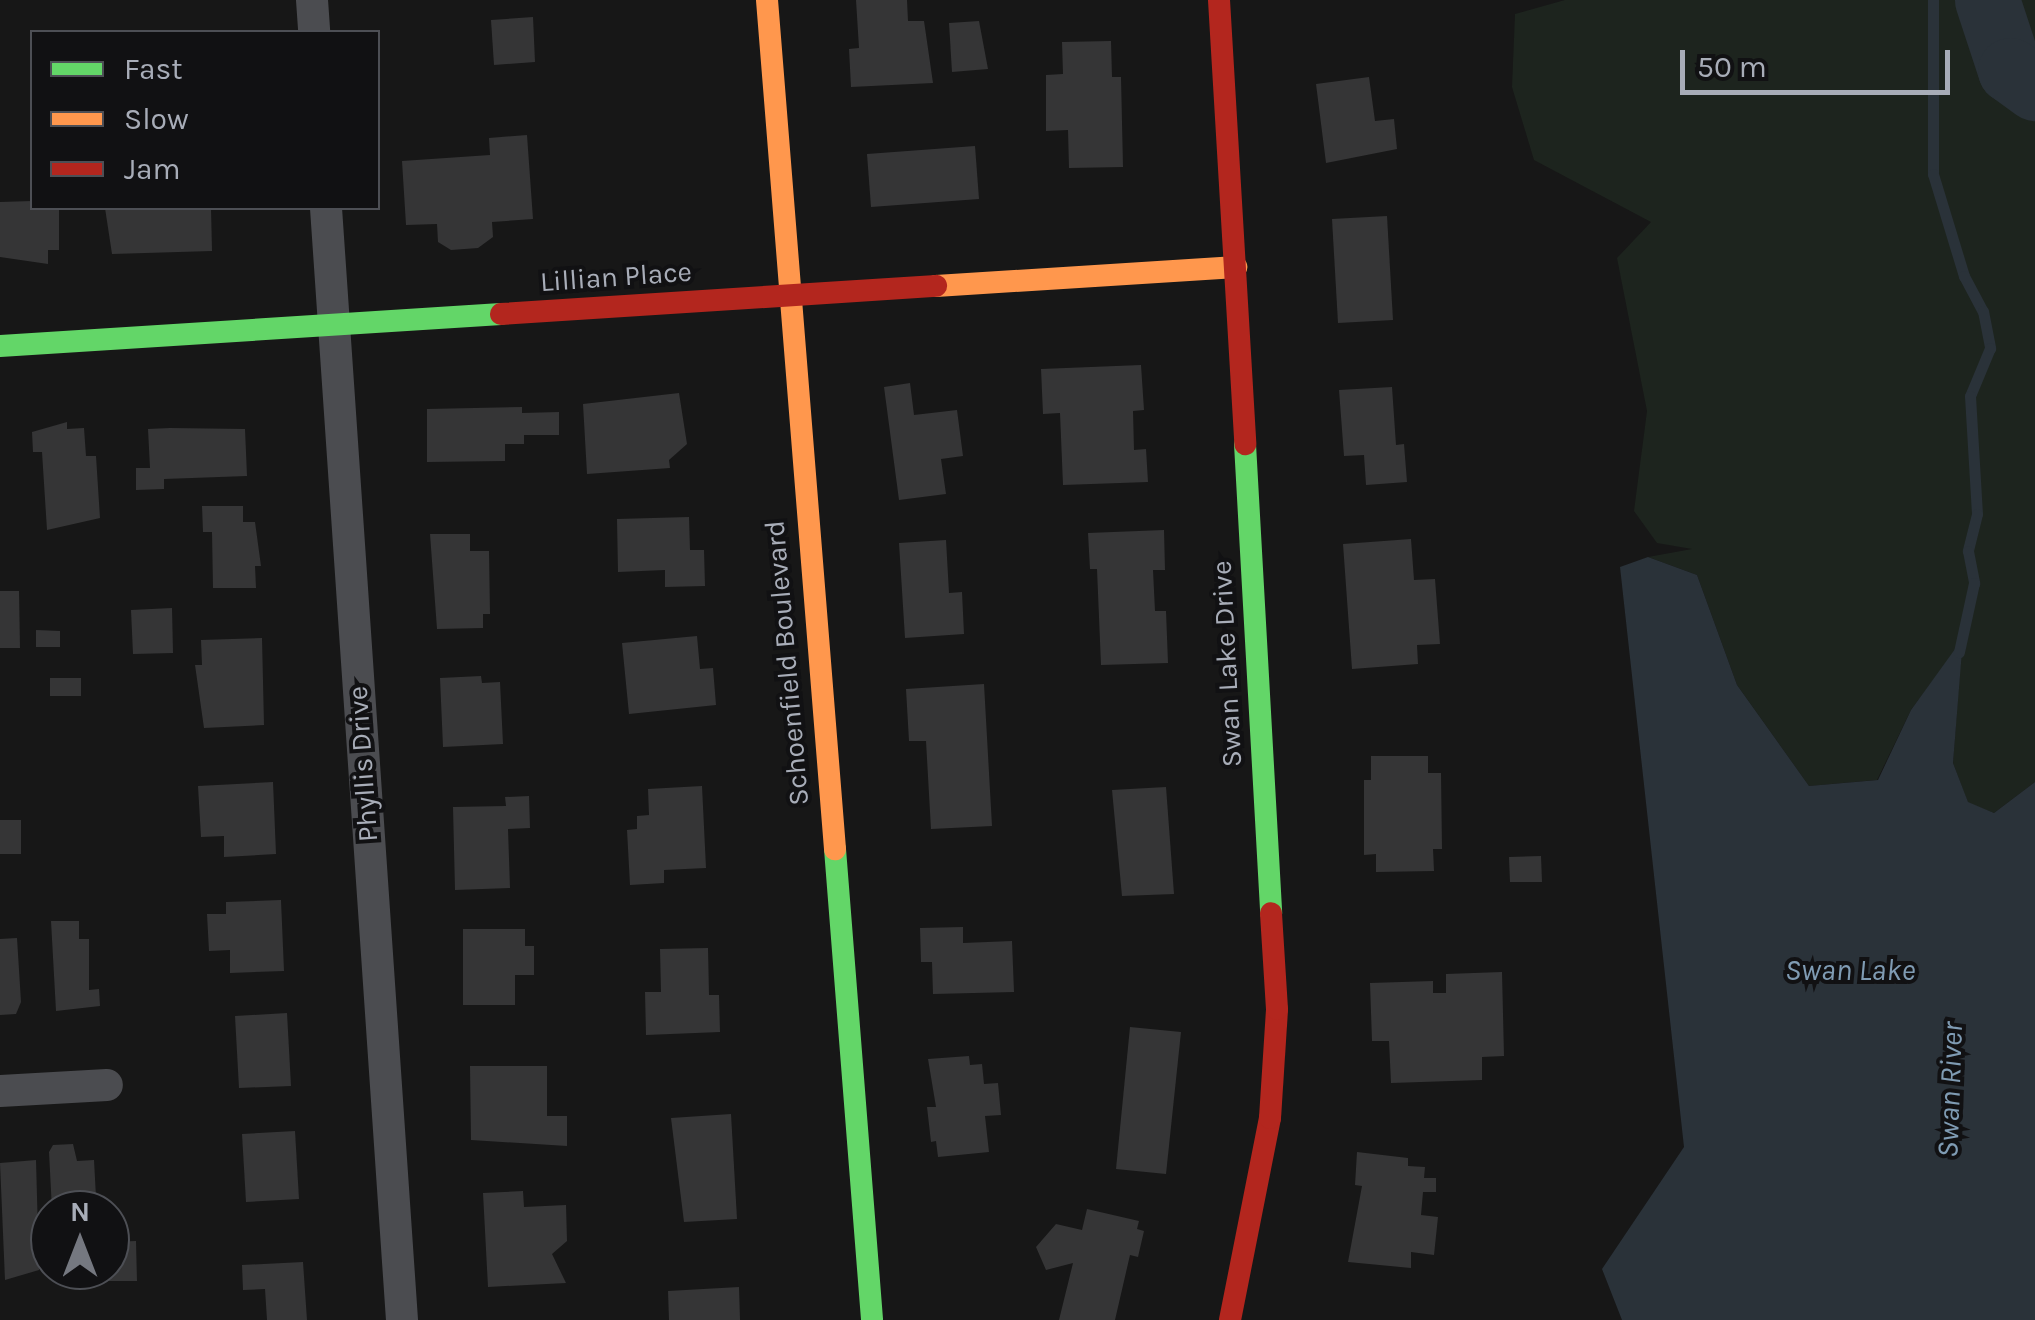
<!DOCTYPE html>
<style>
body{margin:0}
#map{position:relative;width:2035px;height:1320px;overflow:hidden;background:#171717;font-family:Karla,sans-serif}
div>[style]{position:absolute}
.green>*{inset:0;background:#1d241e}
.water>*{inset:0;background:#2a3239}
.stream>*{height:11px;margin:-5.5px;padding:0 5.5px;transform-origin:5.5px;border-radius:5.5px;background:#2a3239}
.river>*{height:65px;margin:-32.5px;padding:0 32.5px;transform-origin:32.5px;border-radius:32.5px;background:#2a3239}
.building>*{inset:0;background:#353536}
.street>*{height:32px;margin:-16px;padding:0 16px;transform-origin:16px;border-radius:16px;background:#4b4c50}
.fast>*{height:22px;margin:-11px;padding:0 11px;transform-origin:11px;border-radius:11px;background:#63d668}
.slow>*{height:22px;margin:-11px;padding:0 11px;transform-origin:11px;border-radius:11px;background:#ff974d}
.jam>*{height:22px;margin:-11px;padding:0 11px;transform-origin:11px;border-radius:11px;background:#b3261e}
span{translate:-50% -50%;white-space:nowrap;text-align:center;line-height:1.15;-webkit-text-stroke:8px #111113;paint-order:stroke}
.street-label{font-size:28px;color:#a8adb8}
.water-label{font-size:30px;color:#7f9bb3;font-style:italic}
.legend{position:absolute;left:30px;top:30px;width:350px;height:180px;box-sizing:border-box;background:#111113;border:2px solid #4d4f55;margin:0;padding:12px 18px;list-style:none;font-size:30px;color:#a8adb8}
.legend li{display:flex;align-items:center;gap:20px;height:50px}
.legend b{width:50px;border:2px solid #4d4f55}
.north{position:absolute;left:30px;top:1190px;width:100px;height:100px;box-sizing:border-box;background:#111113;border:2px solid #4d4f55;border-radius:50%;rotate:0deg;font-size:28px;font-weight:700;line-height:40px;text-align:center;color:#a8adb8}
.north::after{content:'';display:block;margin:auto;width:35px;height:45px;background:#757880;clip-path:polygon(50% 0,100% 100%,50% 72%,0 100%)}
.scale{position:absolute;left:1680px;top:50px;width:270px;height:45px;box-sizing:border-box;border:5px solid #a8adb8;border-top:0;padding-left:12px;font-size:30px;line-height:35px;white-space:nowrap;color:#a8adb8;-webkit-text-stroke:8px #111113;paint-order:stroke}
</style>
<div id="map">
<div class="green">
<div style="clip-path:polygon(1565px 0,2035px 0,2035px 782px,1994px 813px,1968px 803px,1953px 763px,1962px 641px,1911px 710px,1877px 780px,1809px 786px,1737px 685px,1697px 575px,1648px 557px,1692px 549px,1657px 543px,1634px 511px,1647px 411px,1617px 258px,1651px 222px,1534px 160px,1512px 87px,1515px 14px)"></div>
</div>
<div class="water">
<div style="clip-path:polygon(1648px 557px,1697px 575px,1737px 685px,1809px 786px,1878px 780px,1911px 710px,1963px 638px,1953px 763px,1968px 802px,1994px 813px,2035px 782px,2035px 1320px,1622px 1320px,1602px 1269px,1684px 1147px,1620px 567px)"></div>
</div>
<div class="stream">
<div style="left:1933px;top:0;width:174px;rotate:90deg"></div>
<div style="left:1933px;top:174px;width:107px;rotate:73.1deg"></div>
<div style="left:1964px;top:276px;width:40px;rotate:62deg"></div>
<div style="left:1983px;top:311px;width:38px;rotate:79deg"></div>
<div style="left:1990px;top:348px;width:52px;rotate:112.6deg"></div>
<div style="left:1970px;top:396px;width:118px;rotate:86.6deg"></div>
<div style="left:1977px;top:514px;width:38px;rotate:104deg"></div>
<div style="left:1968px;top:551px;width:33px;rotate:79deg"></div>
<div style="left:1974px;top:583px;width:71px;rotate:102.3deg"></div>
</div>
<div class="river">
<div style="left:1987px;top:0;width:74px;rotate:71.8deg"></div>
<div style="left:2010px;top:70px;width:31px;rotate:36deg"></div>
</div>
<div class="building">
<div style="clip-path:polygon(856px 0,907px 0,908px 21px,924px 21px,933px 83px,851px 87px,849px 49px,859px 48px)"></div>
<div style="clip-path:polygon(533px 17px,535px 62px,494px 65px,491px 20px)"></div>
<div style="clip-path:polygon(979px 21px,988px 69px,952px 72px,949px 23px)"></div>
<div style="clip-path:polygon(1111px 41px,1112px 77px,1121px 77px,1123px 167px,1069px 168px,1068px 130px,1046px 131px,1046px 75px,1063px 74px,1062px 42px)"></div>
<div style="clip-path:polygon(1369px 77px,1375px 121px,1394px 119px,1397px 149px,1326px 163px,1316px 84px)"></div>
<div style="clip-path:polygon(527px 135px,533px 219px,492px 222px,493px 237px,478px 248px,451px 250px,438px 242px,437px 224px,406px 225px,402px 161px,490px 155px,489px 138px)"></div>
<div style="clip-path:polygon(975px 146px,979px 199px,871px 207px,867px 154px)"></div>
<div style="clip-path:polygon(32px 201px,32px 208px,59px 208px,59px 250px,48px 250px,48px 264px,0 257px,0 202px)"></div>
<div style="clip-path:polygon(105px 208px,211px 208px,212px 251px,112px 254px)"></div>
<div style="clip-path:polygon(1387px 216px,1393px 320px,1338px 323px,1332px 219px)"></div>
<div style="clip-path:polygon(1141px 365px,1144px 410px,1133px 411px,1134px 450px,1146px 449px,1148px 482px,1063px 485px,1060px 413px,1043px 414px,1041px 369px)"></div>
<div style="clip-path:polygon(910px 383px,914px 415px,957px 410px,963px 456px,941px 459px,946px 494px,899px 500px,884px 387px)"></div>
<div style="clip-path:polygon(1392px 387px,1396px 445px,1404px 444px,1407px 482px,1366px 485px,1364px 455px,1344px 456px,1339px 390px)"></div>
<div style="clip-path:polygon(679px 393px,687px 444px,669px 460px,670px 468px,587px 474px,583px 404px)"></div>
<div style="clip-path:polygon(522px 407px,522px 413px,559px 412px,559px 435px,524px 435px,524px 444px,505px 444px,505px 461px,427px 462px,427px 409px)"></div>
<div style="clip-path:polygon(67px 422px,67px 429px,84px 428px,86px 456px,96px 456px,100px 518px,47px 530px,42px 452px,33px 452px,32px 432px)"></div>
<div style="clip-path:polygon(170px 428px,245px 429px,247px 476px,164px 479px,164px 489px,136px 490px,136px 468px,150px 468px,148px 429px)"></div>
<div style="clip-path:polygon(202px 506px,243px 506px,243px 522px,255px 522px,261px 566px,255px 566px,256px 588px,213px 588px,212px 532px,203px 532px)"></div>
<div style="clip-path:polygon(689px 517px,690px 550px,704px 550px,705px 586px,665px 587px,665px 570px,618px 572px,617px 519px)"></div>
<div style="clip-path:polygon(1164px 530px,1165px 570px,1153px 570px,1155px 611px,1166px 611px,1168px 663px,1101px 665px,1097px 569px,1090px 569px,1088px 533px)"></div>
<div style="clip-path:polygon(430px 534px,470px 534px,470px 551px,489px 551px,490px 614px,483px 614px,483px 628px,437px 629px)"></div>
<div style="clip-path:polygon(1411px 539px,1414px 580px,1435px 579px,1440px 644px,1417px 645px,1418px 664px,1352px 669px,1343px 544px)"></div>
<div style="clip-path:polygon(946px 540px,949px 593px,962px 592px,964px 634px,905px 638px,899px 543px)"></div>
<div style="clip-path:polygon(0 591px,19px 591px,20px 648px,0 648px)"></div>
<div style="clip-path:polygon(172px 608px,173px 653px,133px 654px,131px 610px)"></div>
<div style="clip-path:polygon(36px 630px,60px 631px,60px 647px,36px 647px)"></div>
<div style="clip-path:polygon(697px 636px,700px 669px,713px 668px,716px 705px,629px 714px,622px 643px)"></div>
<div style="clip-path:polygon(262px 638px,264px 725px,204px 728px,195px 665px,202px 665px,201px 640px)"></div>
<div style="clip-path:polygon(481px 676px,482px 683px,500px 682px,503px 744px,443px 747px,440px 678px)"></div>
<div style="clip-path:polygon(50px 678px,81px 678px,81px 696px,50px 696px)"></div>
<div style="clip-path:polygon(984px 684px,992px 826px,931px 829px,926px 741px,909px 741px,906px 689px)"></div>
<div style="clip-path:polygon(1371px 756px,1428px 756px,1428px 773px,1441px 773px,1442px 849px,1433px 849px,1434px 871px,1376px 872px,1376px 854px,1364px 855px,1364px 780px,1371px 780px)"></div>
<div style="clip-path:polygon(273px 782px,276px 854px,224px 857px,224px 836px,201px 837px,198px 786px)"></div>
<div style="clip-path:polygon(702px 786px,706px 868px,664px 870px,664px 883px,630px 885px,627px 830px,637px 829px,637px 816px,649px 815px,648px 789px)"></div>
<div style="clip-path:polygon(1166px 787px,1174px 894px,1122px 896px,1112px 790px)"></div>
<div style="clip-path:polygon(529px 796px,530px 828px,508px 829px,510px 888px,455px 890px,453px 807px,506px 806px,505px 797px)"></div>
<div style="clip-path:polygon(0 820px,21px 820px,21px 854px,0 854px)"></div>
<div style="clip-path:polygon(1541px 856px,1542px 882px,1510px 882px,1509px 857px)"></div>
<div style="clip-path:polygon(281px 900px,284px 971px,230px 973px,230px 950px,209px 951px,207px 914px,226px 914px,226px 902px)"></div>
<div style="clip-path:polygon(51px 921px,79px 921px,79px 939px,89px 939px,89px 990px,99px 989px,100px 1006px,56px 1011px)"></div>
<div style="clip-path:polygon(963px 927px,963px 943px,1012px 941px,1014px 992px,933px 994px,932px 962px,921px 962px,920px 928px)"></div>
<div style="clip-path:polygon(463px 929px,525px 929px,525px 946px,534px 946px,534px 975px,515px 975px,515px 1005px,463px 1005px)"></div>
<div style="clip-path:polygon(17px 938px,21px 1002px,16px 1014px,0 1015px,0 939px)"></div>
<div style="clip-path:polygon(708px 948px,709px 995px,719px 995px,720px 1032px,646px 1035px,645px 992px,661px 992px,660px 949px)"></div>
<div style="clip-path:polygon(1502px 972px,1504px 1056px,1482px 1057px,1482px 1080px,1391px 1083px,1389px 1041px,1372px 1041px,1370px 983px,1433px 981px,1433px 993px,1446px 993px,1446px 974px)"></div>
<div style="clip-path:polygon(287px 1013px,291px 1086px,239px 1088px,235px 1016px)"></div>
<div style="clip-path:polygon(1130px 1027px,1181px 1032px,1166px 1174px,1116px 1169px)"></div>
<div style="clip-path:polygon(969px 1056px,970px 1065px,982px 1064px,984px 1084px,998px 1083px,1001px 1115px,985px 1116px,989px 1152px,938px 1157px,936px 1141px,931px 1142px,927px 1107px,936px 1107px,928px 1059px)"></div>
<div style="clip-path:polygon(470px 1066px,547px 1066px,547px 1116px,567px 1116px,567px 1146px,471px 1140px)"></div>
<div style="clip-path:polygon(731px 1114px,737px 1219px,684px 1222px,671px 1118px)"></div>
<div style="clip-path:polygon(295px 1131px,299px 1199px,246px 1202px,242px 1134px)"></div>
<div style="clip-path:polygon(73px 1144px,77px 1161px,94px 1160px,96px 1197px,73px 1198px,73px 1209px,52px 1210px,49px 1152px,53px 1145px)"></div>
<div style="clip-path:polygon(1357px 1152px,1408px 1158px,1408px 1166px,1425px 1167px,1424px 1178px,1436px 1178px,1436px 1192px,1423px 1192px,1421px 1215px,1438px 1217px,1434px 1255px,1411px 1252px,1411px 1268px,1348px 1262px,1362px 1186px,1355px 1185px)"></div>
<div style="clip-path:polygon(36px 1160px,39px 1270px,5px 1280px,0 1163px)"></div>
<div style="clip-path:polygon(523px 1191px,524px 1207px,566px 1205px,567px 1241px,552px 1254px,566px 1283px,488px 1287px,483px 1193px)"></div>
<div style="clip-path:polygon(1087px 1209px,1139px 1221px,1137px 1229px,1144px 1231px,1138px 1257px,1130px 1255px,1115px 1320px,1059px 1320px,1073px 1263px,1046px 1270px,1036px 1247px,1056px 1224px,1082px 1230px)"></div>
<div style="clip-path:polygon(136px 1241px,137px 1281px,96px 1281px,96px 1270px,110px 1270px,110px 1242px)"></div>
<div style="clip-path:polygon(303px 1262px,307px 1320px,267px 1320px,265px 1289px,243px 1290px,242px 1265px)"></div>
<div style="clip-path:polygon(739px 1287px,740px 1320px,669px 1320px,668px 1291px)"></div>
</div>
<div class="street">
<div style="left:312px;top:0;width:32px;rotate:86deg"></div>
<div style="left:326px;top:208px;width:1115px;rotate:86.09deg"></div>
<div style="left:0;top:1091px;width:107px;rotate:-3.2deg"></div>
</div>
<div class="fast">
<div style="left:0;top:346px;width:502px;rotate:-3.65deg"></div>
<div style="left:1245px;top:444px;width:470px;rotate:86.8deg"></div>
<div style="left:835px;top:849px;width:472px;rotate:85.5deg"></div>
</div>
<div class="slow">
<div style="left:767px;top:0;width:852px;rotate:85.42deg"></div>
<div style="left:936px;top:286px;width:301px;rotate:-3.6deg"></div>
</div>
<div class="jam">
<div style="left:1219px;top:0;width:445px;rotate:86.6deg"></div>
<div style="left:501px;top:314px;width:436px;rotate:-3.7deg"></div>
<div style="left:1230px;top:1320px;width:206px;rotate:-78.8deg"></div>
<div style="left:1270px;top:1118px;width:109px;rotate:-86.3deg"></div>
<div style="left:1277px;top:1009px;width:96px;rotate:-93.6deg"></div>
</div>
<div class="street-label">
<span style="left:616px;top:277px;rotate:-4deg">Lillian Place</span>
<span style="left:787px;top:663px;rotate:-95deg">Schoenfield Boulevard</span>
<span style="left:1227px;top:664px;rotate:-93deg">Swan Lake Drive</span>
<span style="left:363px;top:764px;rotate:-94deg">Phyllis Drive</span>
</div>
<div class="water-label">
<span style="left:1850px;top:970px">Swan Lake</span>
<span style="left:1950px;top:1090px;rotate:-88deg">Swan River</span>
</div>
<ul class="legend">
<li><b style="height:12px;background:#63d668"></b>Fast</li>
<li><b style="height:12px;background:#ff974d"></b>Slow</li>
<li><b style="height:12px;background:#b3261e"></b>Jam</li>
</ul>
<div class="north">N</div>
<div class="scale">50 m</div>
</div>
